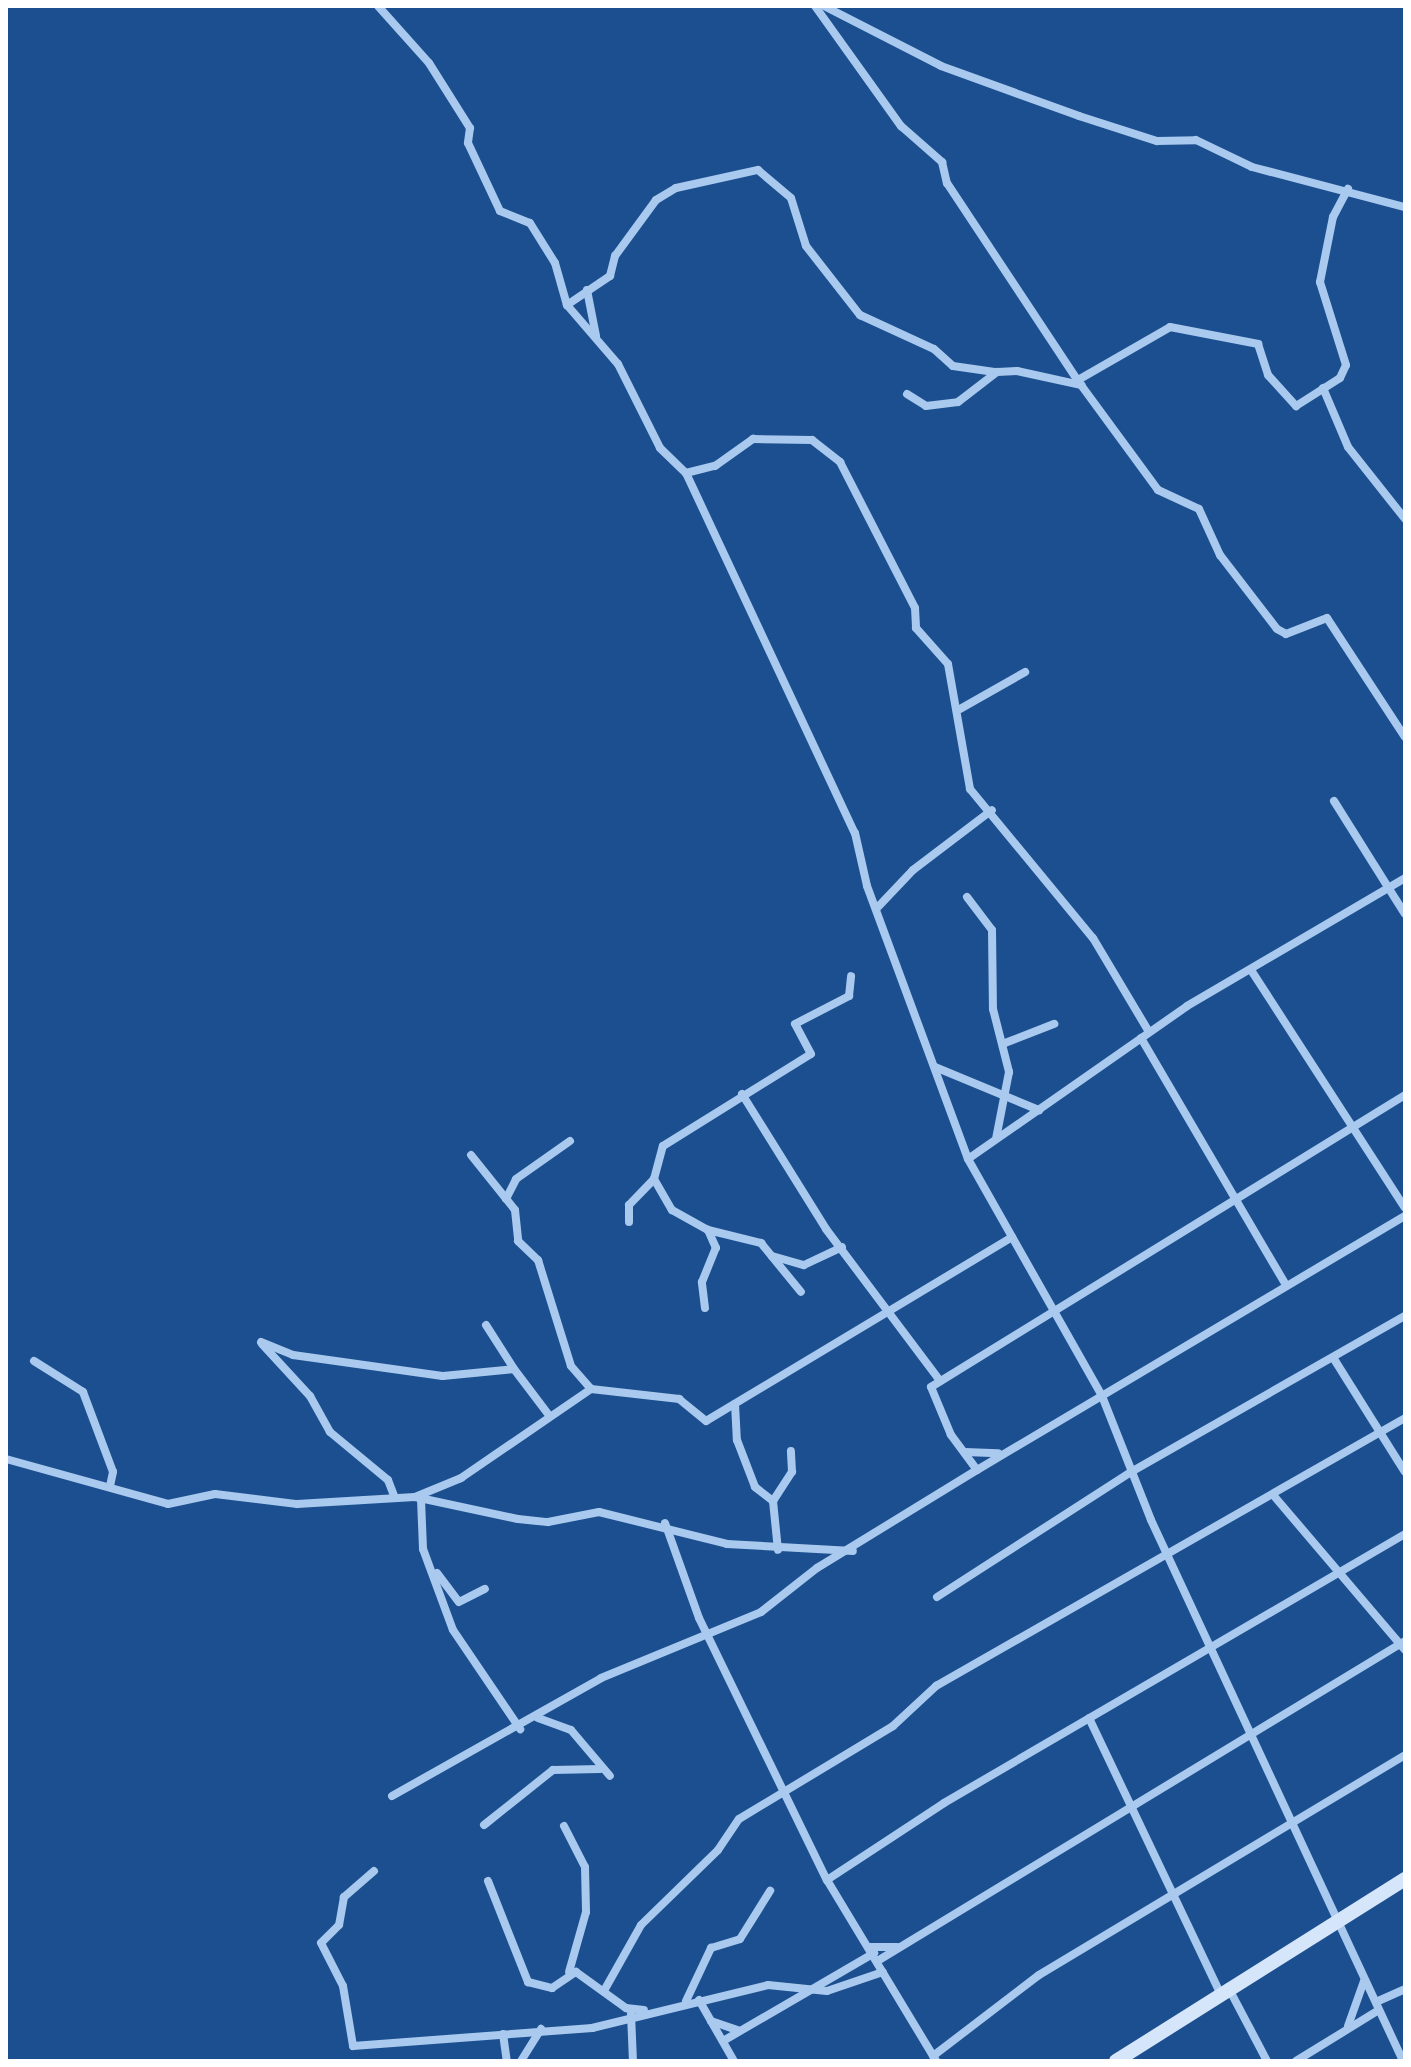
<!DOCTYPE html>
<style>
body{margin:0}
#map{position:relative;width:1411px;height:2067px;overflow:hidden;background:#1b4f8f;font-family:"Source Sans 3",sans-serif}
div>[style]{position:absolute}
.street>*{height:8px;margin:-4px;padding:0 4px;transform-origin:4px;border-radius:4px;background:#a9c9ee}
.secondary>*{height:14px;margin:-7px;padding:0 7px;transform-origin:7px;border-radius:7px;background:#d6e6fa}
span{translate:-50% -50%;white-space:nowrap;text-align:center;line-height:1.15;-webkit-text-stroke:7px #1b4f8f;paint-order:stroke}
.frame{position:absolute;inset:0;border:8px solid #fff;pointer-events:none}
</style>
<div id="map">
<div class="street">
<div style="left:378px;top:6px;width:76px;rotate:48.2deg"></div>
<div style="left:429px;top:63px;width:77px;rotate:57.8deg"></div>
<div style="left:470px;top:128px;width:15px;rotate:98deg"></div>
<div style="left:468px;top:143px;width:75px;rotate:64.8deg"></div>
<div style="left:500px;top:211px;width:32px;rotate:22deg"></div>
<div style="left:530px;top:223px;width:47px;rotate:58deg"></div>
<div style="left:555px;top:263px;width:44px;rotate:74.1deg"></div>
<div style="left:567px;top:305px;width:78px;rotate:49.2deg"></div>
<div style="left:618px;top:364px;width:94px;rotate:63.4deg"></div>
<div style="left:660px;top:448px;width:36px;rotate:44deg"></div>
<div style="left:686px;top:473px;width:398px;rotate:64.9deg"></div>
<div style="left:855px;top:833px;width:54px;rotate:77.2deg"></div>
<div style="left:867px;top:886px;width:291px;rotate:69.7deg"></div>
<div style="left:968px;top:1159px;width:272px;rotate:60.5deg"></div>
<div style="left:1102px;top:1396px;width:133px;rotate:68.4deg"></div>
<div style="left:1151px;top:1520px;width:597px;rotate:65.02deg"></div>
<div style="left:815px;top:6px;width:148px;rotate:54.4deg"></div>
<div style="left:901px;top:126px;width:55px;rotate:41.3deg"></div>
<div style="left:942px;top:162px;width:22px;rotate:77deg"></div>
<div style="left:947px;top:183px;width:241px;rotate:56.5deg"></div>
<div style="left:824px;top:6px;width:131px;rotate:27.1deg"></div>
<div style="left:941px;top:66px;width:147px;rotate:19.9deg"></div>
<div style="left:1079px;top:116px;width:82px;rotate:17.8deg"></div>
<div style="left:1157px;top:141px;width:39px;rotate:-1deg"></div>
<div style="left:1196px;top:140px;width:62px;rotate:25.7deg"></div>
<div style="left:1252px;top:167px;width:158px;rotate:14.7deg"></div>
<div style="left:587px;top:290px;width:47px;rotate:78.9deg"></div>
<div style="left:567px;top:305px;width:52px;rotate:-34deg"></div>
<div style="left:610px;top:276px;width:21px;rotate:-76deg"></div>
<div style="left:615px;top:256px;width:69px;rotate:-53.8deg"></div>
<div style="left:656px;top:200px;width:23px;rotate:-31deg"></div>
<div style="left:676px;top:188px;width:84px;rotate:-12.4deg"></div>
<div style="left:758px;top:170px;width:43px;rotate:40.3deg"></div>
<div style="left:791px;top:198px;width:50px;rotate:72.6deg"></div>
<div style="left:806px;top:246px;width:88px;rotate:52deg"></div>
<div style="left:860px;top:315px;width:81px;rotate:24.7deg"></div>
<div style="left:934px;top:349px;width:25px;rotate:42deg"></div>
<div style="left:953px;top:366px;width:42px;rotate:8.1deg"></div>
<div style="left:1078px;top:380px;width:106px;rotate:-29.9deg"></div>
<div style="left:1170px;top:327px;width:90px;rotate:10.9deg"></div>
<div style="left:1258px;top:344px;width:33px;rotate:72deg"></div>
<div style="left:1268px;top:375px;width:42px;rotate:47.9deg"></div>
<div style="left:1296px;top:406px;width:52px;rotate:-32.5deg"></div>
<div style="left:1340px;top:378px;width:14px;rotate:-65deg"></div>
<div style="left:1346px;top:365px;width:87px;rotate:-107.4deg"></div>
<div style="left:1320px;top:282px;width:66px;rotate:-78.7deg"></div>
<div style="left:1333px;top:217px;width:32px;rotate:-62deg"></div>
<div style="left:1323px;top:388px;width:64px;rotate:67deg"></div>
<div style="left:1348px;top:447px;width:92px;rotate:51.6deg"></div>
<div style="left:907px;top:394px;width:22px;rotate:32deg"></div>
<div style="left:926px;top:406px;width:32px;rotate:-7deg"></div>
<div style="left:958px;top:402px;width:49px;rotate:-37.6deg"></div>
<div style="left:997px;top:372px;width:20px;rotate:-3deg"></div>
<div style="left:1017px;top:371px;width:66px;rotate:12.3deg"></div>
<div style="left:1081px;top:385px;width:130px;rotate:53.7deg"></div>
<div style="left:1158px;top:490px;width:45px;rotate:24.9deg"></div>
<div style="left:1199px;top:509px;width:51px;rotate:65.5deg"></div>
<div style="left:1220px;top:555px;width:93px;rotate:52.4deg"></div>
<div style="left:1277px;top:629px;width:10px;rotate:29deg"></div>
<div style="left:1286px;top:634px;width:44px;rotate:-21.3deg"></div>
<div style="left:1327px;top:618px;width:142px;rotate:56.8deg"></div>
<div style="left:686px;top:473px;width:30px;rotate:-14deg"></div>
<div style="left:715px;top:466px;width:47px;rotate:-35.4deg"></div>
<div style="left:753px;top:439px;width:59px;rotate:1deg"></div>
<div style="left:812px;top:440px;width:36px;rotate:38deg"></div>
<div style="left:840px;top:462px;width:164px;rotate:62.8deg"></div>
<div style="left:915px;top:608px;width:20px;rotate:87deg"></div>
<div style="left:916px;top:628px;width:48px;rotate:48.4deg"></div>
<div style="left:948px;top:664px;width:127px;rotate:80deg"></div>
<div style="left:970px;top:789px;width:193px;rotate:50.5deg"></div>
<div style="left:1093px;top:938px;width:109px;rotate:59.2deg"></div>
<div style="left:960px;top:709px;width:75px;rotate:-29.6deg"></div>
<div style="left:1334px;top:801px;width:133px;rotate:57.9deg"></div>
<div style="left:967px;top:897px;width:41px;rotate:52.9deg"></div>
<div style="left:992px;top:930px;width:79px;rotate:89.3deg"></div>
<div style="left:993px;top:1009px;width:65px;rotate:75.7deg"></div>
<div style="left:1009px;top:1072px;width:68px;rotate:101deg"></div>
<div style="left:877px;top:908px;width:52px;rotate:-46.5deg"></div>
<div style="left:913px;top:870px;width:99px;rotate:-37.2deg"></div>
<div style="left:1251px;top:970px;width:283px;rotate:57.1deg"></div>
<div style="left:1141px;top:1038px;width:283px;rotate:59.6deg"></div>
<div style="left:1005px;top:1043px;width:53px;rotate:-21.2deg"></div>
<div style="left:935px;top:1067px;width:113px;rotate:22.5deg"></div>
<div style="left:742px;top:1094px;width:159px;rotate:58.1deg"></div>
<div style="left:826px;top:1229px;width:190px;rotate:53.1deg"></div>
<div style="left:471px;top:1155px;width:70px;rotate:51.3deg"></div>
<div style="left:515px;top:1210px;width:31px;rotate:84deg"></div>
<div style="left:518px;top:1241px;width:28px;rotate:44deg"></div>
<div style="left:538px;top:1260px;width:111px;rotate:72.7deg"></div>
<div style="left:571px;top:1366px;width:30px;rotate:49deg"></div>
<div style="left:968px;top:1159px;width:267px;rotate:-34.9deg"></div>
<div style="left:1187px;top:1006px;width:253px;rotate:-30.4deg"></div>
<div style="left:654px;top:1179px;width:34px;rotate:-75deg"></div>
<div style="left:663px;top:1146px;width:174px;rotate:-31.9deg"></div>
<div style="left:811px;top:1054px;width:34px;rotate:-118deg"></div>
<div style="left:795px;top:1024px;width:61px;rotate:-27.4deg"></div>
<div style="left:849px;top:996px;width:20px;rotate:-84deg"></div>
<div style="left:506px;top:1199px;width:22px;rotate:-63deg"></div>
<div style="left:516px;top:1179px;width:66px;rotate:-35.1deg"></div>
<div style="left:629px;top:1222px;width:17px;rotate:-90deg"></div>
<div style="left:629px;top:1205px;width:36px;rotate:-46deg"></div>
<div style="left:654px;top:1179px;width:36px;rotate:60deg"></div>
<div style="left:672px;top:1210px;width:41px;rotate:29.1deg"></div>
<div style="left:708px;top:1230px;width:55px;rotate:13.8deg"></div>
<div style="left:761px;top:1243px;width:63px;rotate:50.8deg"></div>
<div style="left:772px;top:1256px;width:33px;rotate:16deg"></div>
<div style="left:804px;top:1265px;width:42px;rotate:-25.3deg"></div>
<div style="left:705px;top:1308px;width:26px;rotate:-97deg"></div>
<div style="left:702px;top:1282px;width:37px;rotate:-68deg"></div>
<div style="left:716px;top:1248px;width:20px;rotate:-114deg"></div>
<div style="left:486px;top:1325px;width:52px;rotate:57.5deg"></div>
<div style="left:261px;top:1342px;width:35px;rotate:22deg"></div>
<div style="left:293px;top:1355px;width:151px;rotate:8deg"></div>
<div style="left:443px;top:1376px;width:71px;rotate:-5.6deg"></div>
<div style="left:514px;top:1369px;width:56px;rotate:52.9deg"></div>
<div style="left:262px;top:1344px;width:71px;rotate:47.3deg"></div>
<div style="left:310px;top:1396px;width:41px;rotate:60.9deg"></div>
<div style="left:330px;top:1432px;width:75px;rotate:39.6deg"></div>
<div style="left:388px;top:1480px;width:19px;rotate:69deg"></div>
<div style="left:1334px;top:1359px;width:133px;rotate:57.9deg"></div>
<div style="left:34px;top:1361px;width:58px;rotate:32.3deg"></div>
<div style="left:83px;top:1392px;width:85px;rotate:69.4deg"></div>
<div style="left:113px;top:1472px;width:14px;rotate:102deg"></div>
<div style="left:735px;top:1404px;width:36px;rotate:87deg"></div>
<div style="left:737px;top:1440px;width:50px;rotate:69deg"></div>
<div style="left:755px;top:1487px;width:23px;rotate:38deg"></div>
<div style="left:773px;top:1501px;width:49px;rotate:84.2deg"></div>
<div style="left:965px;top:1452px;width:33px;rotate:2deg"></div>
<div style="left:6px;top:1459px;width:168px;rotate:15.5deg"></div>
<div style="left:168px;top:1504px;width:48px;rotate:-12deg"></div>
<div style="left:215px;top:1494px;width:83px;rotate:7deg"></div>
<div style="left:297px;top:1504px;width:118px;rotate:-3.4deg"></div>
<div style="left:415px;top:1497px;width:50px;rotate:-22.4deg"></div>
<div style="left:461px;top:1478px;width:158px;rotate:-34.4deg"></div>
<div style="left:591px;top:1389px;width:89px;rotate:6.5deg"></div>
<div style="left:679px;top:1399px;width:35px;rotate:39deg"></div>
<div style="left:706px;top:1421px;width:357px;rotate:-31deg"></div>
<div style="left:977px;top:1470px;width:44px;rotate:-126.6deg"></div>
<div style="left:951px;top:1435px;width:52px;rotate:-112.6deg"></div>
<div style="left:931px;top:1387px;width:557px;rotate:-31.63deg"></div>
<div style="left:1274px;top:1496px;width:202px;rotate:49.6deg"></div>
<div style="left:415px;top:1497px;width:105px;rotate:12.1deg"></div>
<div style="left:518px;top:1519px;width:30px;rotate:6deg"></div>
<div style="left:548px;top:1522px;width:52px;rotate:-11.1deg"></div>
<div style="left:599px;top:1512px;width:132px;rotate:14deg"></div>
<div style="left:727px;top:1544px;width:126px;rotate:3.2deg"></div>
<div style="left:421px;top:1499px;width:50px;rotate:87.7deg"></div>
<div style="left:423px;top:1549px;width:86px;rotate:69.7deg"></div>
<div style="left:453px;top:1630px;width:120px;rotate:55.9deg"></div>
<div style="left:773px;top:1501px;width:35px;rotate:-57deg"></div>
<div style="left:792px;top:1472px;width:21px;rotate:-93deg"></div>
<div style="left:665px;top:1523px;width:101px;rotate:70.3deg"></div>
<div style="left:699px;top:1618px;width:292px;rotate:64deg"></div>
<div style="left:827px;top:1880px;width:211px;rotate:58.9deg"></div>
<div style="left:437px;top:1573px;width:36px;rotate:53deg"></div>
<div style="left:459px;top:1602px;width:29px;rotate:-27deg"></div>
<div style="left:937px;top:1597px;width:231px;rotate:-32.8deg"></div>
<div style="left:1131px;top:1472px;width:315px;rotate:-29.7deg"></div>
<div style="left:538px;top:1718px;width:35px;rotate:20deg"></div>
<div style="left:571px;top:1730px;width:60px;rotate:49.7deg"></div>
<div style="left:1089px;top:1718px;width:301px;rotate:64.5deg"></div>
<div style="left:392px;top:1796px;width:240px;rotate:-29.4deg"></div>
<div style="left:601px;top:1678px;width:173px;rotate:-22.4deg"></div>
<div style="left:761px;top:1612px;width:71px;rotate:-38.2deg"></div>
<div style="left:817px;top:1568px;width:188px;rotate:-31.5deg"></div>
<div style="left:977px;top:1470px;width:498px;rotate:-30.7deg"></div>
<div style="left:484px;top:1825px;width:88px;rotate:-38.6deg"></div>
<div style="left:553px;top:1770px;width:47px;rotate:-1.2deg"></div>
<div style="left:564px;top:1826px;width:46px;rotate:62.9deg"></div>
<div style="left:585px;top:1867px;width:45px;rotate:88.7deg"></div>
<div style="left:586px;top:1912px;width:62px;rotate:105.8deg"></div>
<div style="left:374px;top:1871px;width:40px;rotate:139deg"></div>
<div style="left:344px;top:1897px;width:28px;rotate:100deg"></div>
<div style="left:339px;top:1925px;width:25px;rotate:135deg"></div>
<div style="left:321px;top:1943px;width:48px;rotate:62.9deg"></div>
<div style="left:343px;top:1986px;width:61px;rotate:80.5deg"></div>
<div style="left:353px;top:2046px;width:240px;rotate:-4.3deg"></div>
<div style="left:592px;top:2028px;width:181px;rotate:-13.7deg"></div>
<div style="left:768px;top:1985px;width:59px;rotate:5.8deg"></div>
<div style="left:827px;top:1991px;width:59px;rotate:-18.7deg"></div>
<div style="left:827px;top:1880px;width:140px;rotate:-33.3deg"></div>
<div style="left:944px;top:1803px;width:534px;rotate:-30.26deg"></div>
<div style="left:488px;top:1881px;width:109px;rotate:68.4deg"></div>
<div style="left:528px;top:1982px;width:25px;rotate:14deg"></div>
<div style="left:552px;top:1988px;width:29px;rotate:-34deg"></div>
<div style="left:576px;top:1972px;width:62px;rotate:35.8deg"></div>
<div style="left:626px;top:2008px;width:18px;rotate:6deg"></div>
<div style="left:870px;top:1947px;width:27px"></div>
<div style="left:879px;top:1960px;width:615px;rotate:-31.24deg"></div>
<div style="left:1228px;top:1987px;width:84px;rotate:62.2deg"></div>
<div style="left:605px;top:1989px;width:73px;rotate:-60.6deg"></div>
<div style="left:641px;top:1925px;width:107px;rotate:-44.2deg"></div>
<div style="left:718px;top:1850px;width:37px;rotate:-56deg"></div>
<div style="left:739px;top:1819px;width:180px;rotate:-31.1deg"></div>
<div style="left:893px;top:1726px;width:59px;rotate:-42.9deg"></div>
<div style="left:936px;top:1686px;width:540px;rotate:-29.74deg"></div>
<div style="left:699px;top:2000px;width:70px;rotate:60.2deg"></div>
<div style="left:686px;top:2001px;width:59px;rotate:-64.7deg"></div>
<div style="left:711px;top:1948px;width:30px;rotate:-17deg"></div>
<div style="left:740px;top:1939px;width:57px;rotate:-58deg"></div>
<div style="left:1376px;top:2002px;width:32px;rotate:-24deg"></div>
<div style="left:631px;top:2014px;width:47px;rotate:87.6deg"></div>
<div style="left:711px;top:2021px;width:28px;rotate:19deg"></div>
<div style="left:1348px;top:2026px;width:48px;rotate:-70.4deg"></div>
<div style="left:503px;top:2034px;width:27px;rotate:82deg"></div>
<div style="left:723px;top:2041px;width:175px;rotate:-30.2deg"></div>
<div style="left:933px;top:2056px;width:133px;rotate:-37.4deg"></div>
<div style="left:1039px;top:1975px;width:427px;rotate:-31deg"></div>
<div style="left:521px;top:2061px;width:38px;rotate:-58deg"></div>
<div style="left:1296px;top:2061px;width:97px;rotate:-31.6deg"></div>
</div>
<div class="secondary">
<div style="left:1116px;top:2061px;width:342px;rotate:-32.2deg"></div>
</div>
<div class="frame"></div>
</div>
